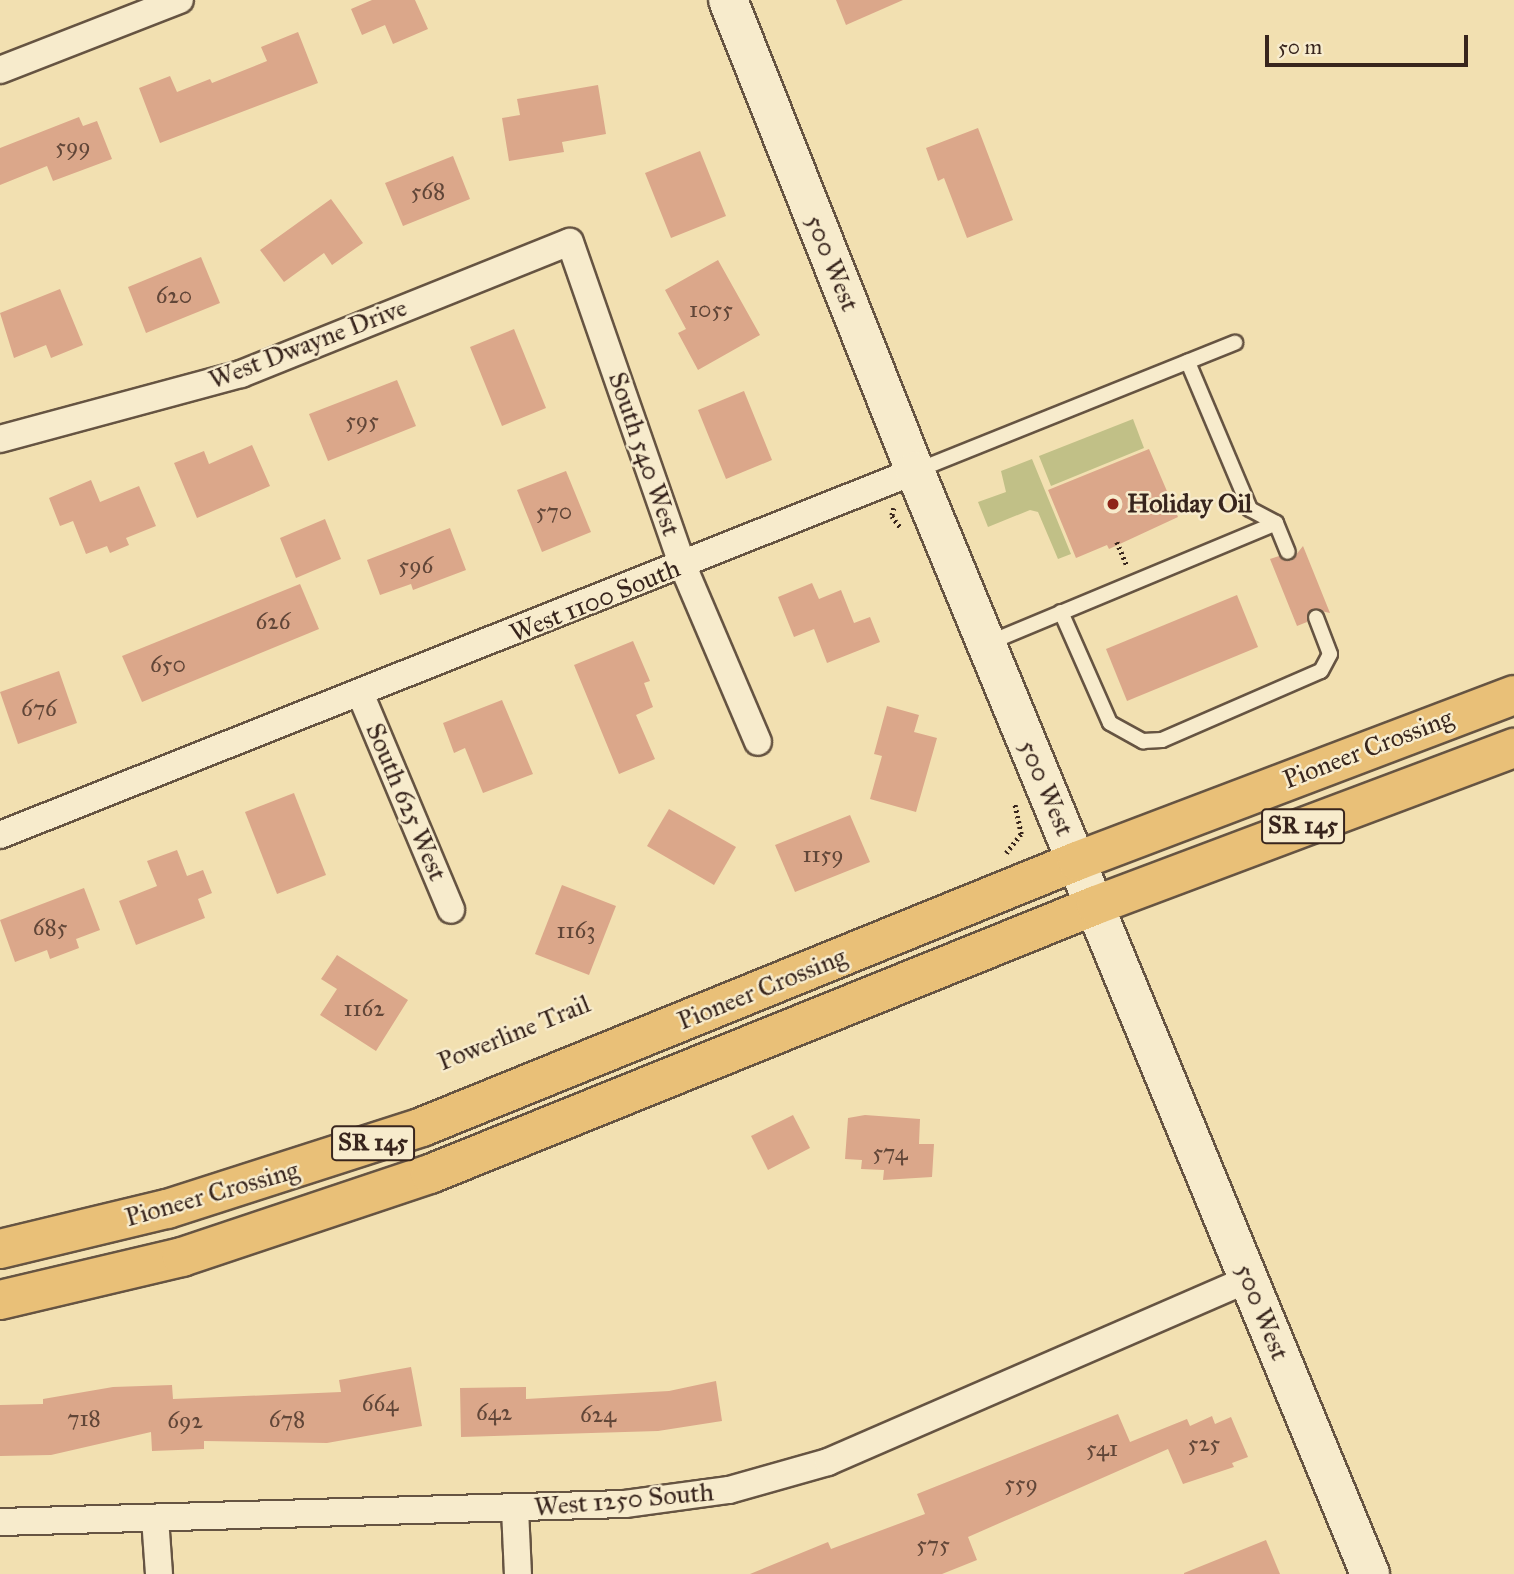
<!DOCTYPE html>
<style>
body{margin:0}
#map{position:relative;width:1514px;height:1574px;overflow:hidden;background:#f2e0b1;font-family:"IM FELL Great Primer",serif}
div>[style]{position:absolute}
.green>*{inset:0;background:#c1c087}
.building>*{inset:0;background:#dba78a}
.path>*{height:4.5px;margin-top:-2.25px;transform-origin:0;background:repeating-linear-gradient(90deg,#38251d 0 2px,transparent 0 5.5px)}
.roads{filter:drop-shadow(2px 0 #665442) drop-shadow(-2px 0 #665442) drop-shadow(0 2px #665442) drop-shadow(0 -2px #665442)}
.lane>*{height:14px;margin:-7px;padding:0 7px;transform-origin:7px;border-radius:7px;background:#f7ebcc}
.street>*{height:26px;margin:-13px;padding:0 13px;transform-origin:13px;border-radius:13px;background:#f7ebcc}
.secondary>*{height:38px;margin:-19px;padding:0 19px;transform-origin:19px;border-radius:19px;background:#f7ebcc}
.highway>*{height:38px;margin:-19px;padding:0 19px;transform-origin:19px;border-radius:19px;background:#e9c078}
.dots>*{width:19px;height:19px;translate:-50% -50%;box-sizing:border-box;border:4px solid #f7ebcc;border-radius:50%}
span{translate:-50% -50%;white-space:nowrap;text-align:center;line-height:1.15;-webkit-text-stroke:5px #f7ebcc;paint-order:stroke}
.number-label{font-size:23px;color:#614638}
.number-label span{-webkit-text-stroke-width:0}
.shield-label span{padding:2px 5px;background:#f7ebcc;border:2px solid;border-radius:5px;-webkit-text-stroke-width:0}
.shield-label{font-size:24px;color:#38251d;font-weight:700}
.street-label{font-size:26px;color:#38251d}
.poi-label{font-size:26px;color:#38251d;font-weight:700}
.left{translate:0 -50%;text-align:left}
.scale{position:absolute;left:1265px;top:35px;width:203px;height:32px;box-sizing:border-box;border:4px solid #38251d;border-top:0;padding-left:9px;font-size:21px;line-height:24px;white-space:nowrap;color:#38251d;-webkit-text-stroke:5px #f7ebcc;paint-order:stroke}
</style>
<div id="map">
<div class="green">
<div style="clip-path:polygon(1133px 419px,1144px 448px,1051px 486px,1039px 456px)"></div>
<div style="clip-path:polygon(1032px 459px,1071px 554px,1058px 559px,1038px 512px,1030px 510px,988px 527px,978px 502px,1006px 492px,1001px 471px)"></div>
</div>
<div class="building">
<div style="clip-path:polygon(372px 0,415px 0,428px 29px,393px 44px,385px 25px,362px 35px,351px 9px)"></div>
<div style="clip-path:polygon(836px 0,903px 0,846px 25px)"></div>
<div style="clip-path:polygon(298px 32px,318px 83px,160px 143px,139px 88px,170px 76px,177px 92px,210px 79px,212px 83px,267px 61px,261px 47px)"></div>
<div style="clip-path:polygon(598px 85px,606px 134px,562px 142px,564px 152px,509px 161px,502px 118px,520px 115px,517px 99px)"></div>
<div style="clip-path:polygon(79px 117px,83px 126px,97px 121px,112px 159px,53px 181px,47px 166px,0 185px,0 148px)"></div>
<div style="clip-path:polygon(978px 128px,1013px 220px,967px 238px,944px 178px,938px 181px,926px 148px)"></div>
<div style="clip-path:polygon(700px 151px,726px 216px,671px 238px,645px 173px)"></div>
<div style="clip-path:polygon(453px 156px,470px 199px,403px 226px,385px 183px)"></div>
<div style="clip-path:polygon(331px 199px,363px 243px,332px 265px,324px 253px,284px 282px,260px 250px)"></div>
<div style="clip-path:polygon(201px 257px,220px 303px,146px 333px,128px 287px)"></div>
<div style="clip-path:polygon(718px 260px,760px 335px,698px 370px,678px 333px,686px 329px,665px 290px)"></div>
<div style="clip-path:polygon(60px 289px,83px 345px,51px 358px,46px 345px,14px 358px,0 313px)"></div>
<div style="clip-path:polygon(514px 329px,546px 408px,502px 426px,470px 347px)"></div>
<div style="clip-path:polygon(397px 380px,416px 426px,328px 461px,309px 414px)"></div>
<div style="clip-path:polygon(744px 391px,772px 460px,726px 479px,698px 410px)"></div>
<div style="clip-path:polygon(252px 445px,270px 486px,197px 518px,174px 463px,204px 451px,209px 464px)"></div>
<div style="clip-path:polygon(1149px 449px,1178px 517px,1109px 549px,1107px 545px,1076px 558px,1048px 490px)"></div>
<div style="clip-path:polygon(566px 471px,591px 532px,542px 552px,517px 490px)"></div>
<div style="clip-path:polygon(91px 480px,100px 502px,139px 486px,156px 526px,126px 538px,129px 545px,110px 553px,107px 546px,86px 554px,73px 521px,60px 526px,49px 498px)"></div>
<div style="clip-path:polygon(325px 519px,341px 559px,296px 578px,280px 538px)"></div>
<div style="clip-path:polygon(450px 528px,466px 570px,413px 590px,411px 584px,380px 595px,367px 560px)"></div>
<div style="clip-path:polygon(1303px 546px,1330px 613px,1312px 609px,1307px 622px,1297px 626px,1270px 559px,1279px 556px,1291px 561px)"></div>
<div style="clip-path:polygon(812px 583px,819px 599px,841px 590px,854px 623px,870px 617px,880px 642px,827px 663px,814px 629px,794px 637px,778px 597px)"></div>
<div style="clip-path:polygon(300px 584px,319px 629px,142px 702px,122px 656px)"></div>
<div style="clip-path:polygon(1237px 595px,1258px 647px,1127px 701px,1106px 649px)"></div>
<div style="clip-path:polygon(633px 641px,650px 681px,644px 683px,653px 707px,636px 715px,655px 759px,619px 774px,574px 665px)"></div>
<div style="clip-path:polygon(59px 671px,77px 723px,18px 744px,0 692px)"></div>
<div style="clip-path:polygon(502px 700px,533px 774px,483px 793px,465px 748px,454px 753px,443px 723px)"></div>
<div style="clip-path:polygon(887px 706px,919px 715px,914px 732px,937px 738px,916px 812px,870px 799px,882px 756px,874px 754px)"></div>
<div style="clip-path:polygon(294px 793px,326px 875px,277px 894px,245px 812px)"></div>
<div style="clip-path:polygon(669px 809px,736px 847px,714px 885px,647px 846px)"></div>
<div style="clip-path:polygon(850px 815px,870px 862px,795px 892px,775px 845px)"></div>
<div style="clip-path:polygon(177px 850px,187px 876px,203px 870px,212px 893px,198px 899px,205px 918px,136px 945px,119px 901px,157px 886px,147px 861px)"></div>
<div style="clip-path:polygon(562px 885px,616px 906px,589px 975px,535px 954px)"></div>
<div style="clip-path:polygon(84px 888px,100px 930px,76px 939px,79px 948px,50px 959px,47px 950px,15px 962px,0 920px)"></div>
<div style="clip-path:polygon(337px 955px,408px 1000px,376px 1051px,320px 1015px,337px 989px,321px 979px)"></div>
<div style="clip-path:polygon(793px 1115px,810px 1148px,768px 1170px,751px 1136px)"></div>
<div style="clip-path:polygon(865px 1115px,920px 1119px,919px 1144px,934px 1144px,932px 1177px,883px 1180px,884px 1170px,861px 1169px,862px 1160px,845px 1159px,848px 1118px)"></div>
<div style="clip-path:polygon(411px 1367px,422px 1426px,327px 1443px,204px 1441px,204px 1449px,152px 1451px,151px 1432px,51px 1455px,0 1456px,0 1405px,43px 1404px,43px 1399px,113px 1387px,172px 1385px,173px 1399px,341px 1392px,339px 1380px)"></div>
<div style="clip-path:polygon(716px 1381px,722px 1421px,658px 1431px,461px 1437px,460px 1388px,526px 1387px,526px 1399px,669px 1391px)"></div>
<div style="clip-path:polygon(1118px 1414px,1130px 1442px,1187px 1419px,1190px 1426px,1212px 1416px,1215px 1424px,1231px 1417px,1248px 1457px,1232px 1463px,1234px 1467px,1183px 1484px,1168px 1449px,968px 1537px,977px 1560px,942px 1574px,750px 1574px,828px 1542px,831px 1549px,925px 1514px,917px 1494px)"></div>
<div style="clip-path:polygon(1266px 1540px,1280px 1574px,1184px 1574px,1184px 1573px)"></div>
</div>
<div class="path">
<div style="left:894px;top:508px;width:8px;rotate:104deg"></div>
<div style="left:892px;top:516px;width:15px;rotate:53deg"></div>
<div style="left:1117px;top:542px;width:25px;rotate:67deg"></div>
<div style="left:1006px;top:853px;width:24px;rotate:-52deg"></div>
<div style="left:1021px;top:834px;width:30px;rotate:-102deg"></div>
</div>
<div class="roads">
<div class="lane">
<div style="left:916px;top:471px;width:344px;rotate:-21.9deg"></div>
<div style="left:1276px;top:523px;width:31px;rotate:68deg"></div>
<div style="left:1061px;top:612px;width:121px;rotate:66.2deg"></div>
<div style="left:1110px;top:723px;width:38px;rotate:29deg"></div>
<div style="left:1143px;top:741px;width:19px;rotate:-3deg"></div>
<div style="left:1162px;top:740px;width:173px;rotate:-23.5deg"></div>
<div style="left:1321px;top:671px;width:19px;rotate:-62deg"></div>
<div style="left:1330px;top:654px;width:39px;rotate:-111deg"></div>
<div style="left:986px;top:644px;width:314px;rotate:-22.6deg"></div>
<div style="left:1276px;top:523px;width:30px;rotate:-152deg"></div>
<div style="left:1250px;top:509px;width:160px;rotate:-112.9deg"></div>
</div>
<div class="street">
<div style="left:0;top:70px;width:193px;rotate:-21.3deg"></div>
<div style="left:0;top:439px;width:250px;rotate:-15.1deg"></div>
<div style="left:241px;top:374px;width:354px;rotate:-21.9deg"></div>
<div style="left:570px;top:242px;width:343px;rotate:70.8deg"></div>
<div style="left:683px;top:566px;width:191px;rotate:66.9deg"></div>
<div style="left:360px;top:693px;width:235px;rotate:67.2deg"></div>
<div style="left:0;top:835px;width:985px;rotate:-21.69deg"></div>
<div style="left:515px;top:1509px;width:65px;rotate:87.4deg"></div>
<div style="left:155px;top:1518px;width:56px;rotate:85.9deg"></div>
<div style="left:0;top:1522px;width:625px;rotate:-1.65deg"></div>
<div style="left:625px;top:1504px;width:105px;rotate:-7.7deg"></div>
<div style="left:729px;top:1490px;width:103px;rotate:-15.8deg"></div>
<div style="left:828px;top:1462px;width:458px;rotate:-23.5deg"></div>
</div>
<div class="secondary">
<div style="left:728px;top:0;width:507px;rotate:68.35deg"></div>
<div style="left:915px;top:471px;width:1193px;rotate:67.58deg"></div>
</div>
<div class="highway">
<div style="left:0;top:1249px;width:172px;rotate:-13.5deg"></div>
<div style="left:167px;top:1209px;width:268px;rotate:-17.8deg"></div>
<div style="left:422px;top:1127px;width:707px;rotate:-22.1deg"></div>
<div style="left:1077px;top:861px;width:467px;rotate:-20.8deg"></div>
<div style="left:0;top:1300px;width:187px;rotate:-13.3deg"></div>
<div style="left:182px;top:1257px;width:262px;rotate:-18.5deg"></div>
<div style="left:430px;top:1174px;width:718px;rotate:-21.99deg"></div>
<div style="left:1096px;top:905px;width:447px;rotate:-20.6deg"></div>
</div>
</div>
<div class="dots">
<div style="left:1113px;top:504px;background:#8f2418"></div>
</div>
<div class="number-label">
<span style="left:73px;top:146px">599</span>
<span style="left:428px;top:191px">568</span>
<span style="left:174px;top:295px">620</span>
<span style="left:711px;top:309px">1055</span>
<span style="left:362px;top:420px">595</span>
<span style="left:554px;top:511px">570</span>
<span style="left:416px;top:565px">596</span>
<span style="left:273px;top:621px">626</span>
<span style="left:168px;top:664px">650</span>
<span style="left:39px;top:708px">676</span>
<span style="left:823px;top:854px">1159</span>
<span style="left:50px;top:927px">685</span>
<span style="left:576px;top:930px">1163</span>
<span style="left:364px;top:1008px">1162</span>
<span style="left:890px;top:1152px">574</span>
<span style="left:380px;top:1403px">664</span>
<span style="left:494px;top:1412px">642</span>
<span style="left:598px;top:1414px">624</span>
<span style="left:84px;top:1418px">718</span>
<span style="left:287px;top:1419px">678</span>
<span style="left:185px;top:1420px">692</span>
<span style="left:1204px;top:1443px">525</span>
<span style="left:1102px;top:1448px">541</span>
<span style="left:1021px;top:1483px">559</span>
<span style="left:933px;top:1544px">575</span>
</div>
<div class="shield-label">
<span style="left:1303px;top:826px">SR 145</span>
<span style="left:373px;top:1143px">SR 145</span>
</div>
<div class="street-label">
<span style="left:832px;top:263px;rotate:68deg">500 West</span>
<span style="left:308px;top:344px;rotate:-21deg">West Dwayne Drive</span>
<span style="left:644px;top:454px;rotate:71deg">South 540 West</span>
<span style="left:595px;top:601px;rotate:-22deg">West 1100 South</span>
<span style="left:1368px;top:749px;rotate:-21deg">Pioneer Crossing</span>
<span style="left:1046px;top:788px;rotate:67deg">500 West</span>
<span style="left:406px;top:802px;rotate:67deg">South 625 West</span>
<span style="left:762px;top:989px;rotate:-22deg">Pioneer Crossing</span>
<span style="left:514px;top:1033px;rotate:-22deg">Powerline Trail</span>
<span style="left:212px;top:1194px;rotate:-16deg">Pioneer Crossing</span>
<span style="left:1262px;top:1312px;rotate:68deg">500 West</span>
<span style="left:624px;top:1500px;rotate:-5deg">West 1250 South</span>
</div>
<div class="poi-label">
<span class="left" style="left:1127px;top:504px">Holiday Oil</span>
</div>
<div class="scale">50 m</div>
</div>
